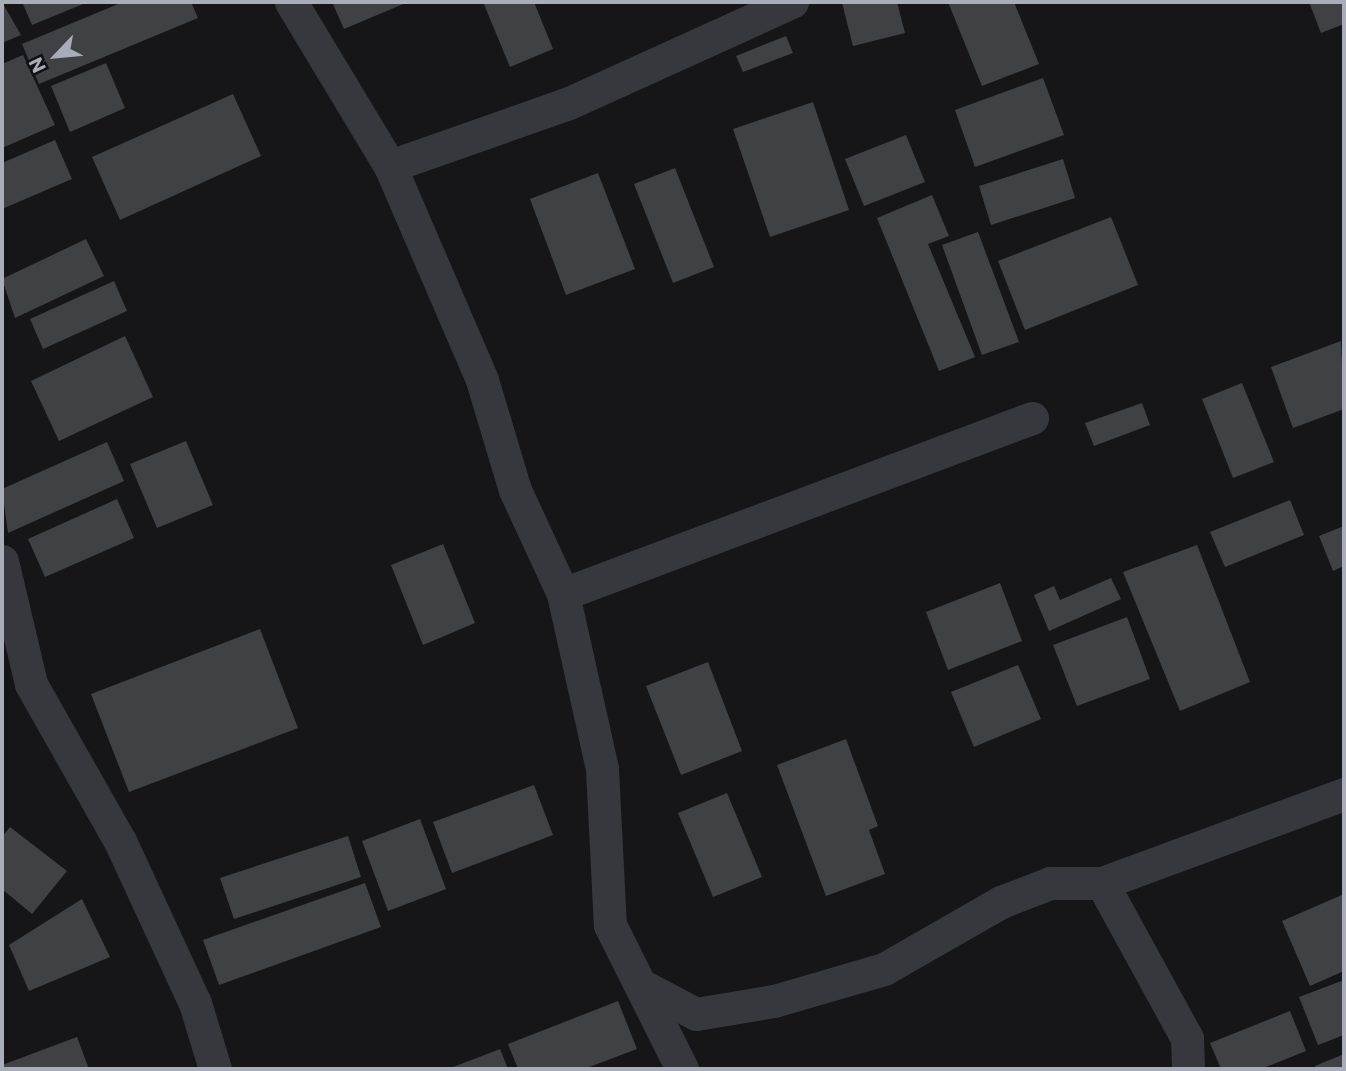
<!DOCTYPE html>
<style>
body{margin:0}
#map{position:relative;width:1346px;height:1071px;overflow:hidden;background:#161618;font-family:Commissioner,sans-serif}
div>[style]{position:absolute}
.building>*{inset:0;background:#404145}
.minor>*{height:33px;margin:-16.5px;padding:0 16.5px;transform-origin:16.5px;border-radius:16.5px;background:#37383d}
span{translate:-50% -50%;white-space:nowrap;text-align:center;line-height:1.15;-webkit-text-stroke:6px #111113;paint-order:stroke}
.frame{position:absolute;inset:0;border:4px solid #a8adb8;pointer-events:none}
.north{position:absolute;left:21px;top:21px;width:70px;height:70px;-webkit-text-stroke:5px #111113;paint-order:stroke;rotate:244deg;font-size:19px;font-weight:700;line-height:28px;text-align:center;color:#a8adb8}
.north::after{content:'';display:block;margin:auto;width:24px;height:32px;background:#a8adb8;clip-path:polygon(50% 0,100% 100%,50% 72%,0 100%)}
</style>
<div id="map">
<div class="building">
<div style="clip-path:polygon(2px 2px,21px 35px,2px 43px)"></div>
<div style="clip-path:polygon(22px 2px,88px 2px,32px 25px)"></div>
<div style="clip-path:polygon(123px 2px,191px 2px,198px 18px,39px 84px,22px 44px)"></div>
<div style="clip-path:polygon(332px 2px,408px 2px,344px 29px)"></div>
<div style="clip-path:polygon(483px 2px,534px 2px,553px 49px,510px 67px)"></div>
<div style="clip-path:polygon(897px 2px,905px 33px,853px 46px,842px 3px)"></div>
<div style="clip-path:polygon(948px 2px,1014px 2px,1039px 64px,982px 86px)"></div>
<div style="clip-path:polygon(1309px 2px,1344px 2px,1344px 24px,1321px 33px)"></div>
<div style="clip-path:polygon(786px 36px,793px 53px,743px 72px,736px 56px)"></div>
<div style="clip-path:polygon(23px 55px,55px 125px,2px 148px,2px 64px)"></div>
<div style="clip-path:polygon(106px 63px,125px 108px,70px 132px,51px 86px)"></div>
<div style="clip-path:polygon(1043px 78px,1064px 135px,975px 167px,955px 110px)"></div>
<div style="clip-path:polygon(233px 94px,261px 156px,120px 220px,92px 157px)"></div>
<div style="clip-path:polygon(813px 102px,849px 210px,770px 237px,733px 129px)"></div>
<div style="clip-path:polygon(906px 135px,925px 182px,864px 206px,845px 159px)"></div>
<div style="clip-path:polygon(55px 140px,72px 179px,2px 209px,2px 163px)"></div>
<div style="clip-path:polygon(1063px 159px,1075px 198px,991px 225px,979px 186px)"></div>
<div style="clip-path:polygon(675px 168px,714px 267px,673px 283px,634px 184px)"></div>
<div style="clip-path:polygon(598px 173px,635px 269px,566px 295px,530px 199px)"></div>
<div style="clip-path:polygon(932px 195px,949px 236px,928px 244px,975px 357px,939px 371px,877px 218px)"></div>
<div style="clip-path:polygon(1111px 217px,1138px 285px,1025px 330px,998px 261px)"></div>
<div style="clip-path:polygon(978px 232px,1019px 342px,982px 355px,942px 245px)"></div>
<div style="clip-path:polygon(86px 239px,104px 276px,15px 318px,2px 279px)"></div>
<div style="clip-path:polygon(114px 281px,127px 311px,43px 349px,30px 319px)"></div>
<div style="clip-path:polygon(125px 336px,153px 397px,59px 441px,31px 381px)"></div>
<div style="clip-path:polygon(1341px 341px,1344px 409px,1293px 428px,1271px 367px)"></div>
<div style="clip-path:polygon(1242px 383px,1274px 462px,1233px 478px,1202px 399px)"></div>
<div style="clip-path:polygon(1142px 403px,1150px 425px,1094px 446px,1085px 423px)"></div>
<div style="clip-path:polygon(186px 441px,213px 505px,157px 528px,130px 464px)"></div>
<div style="clip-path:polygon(107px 442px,124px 481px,8px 533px,2px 489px)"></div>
<div style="clip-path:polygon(117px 499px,134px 538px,45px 577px,28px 539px)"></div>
<div style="clip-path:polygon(1290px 500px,1304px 535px,1225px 567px,1210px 532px)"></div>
<div style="clip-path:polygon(1344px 526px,1344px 566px,1333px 571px,1319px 536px)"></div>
<div style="clip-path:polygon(443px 544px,475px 623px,423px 645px,391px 565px)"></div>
<div style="clip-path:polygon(1197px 545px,1250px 682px,1180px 711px,1123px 572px)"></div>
<div style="clip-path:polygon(1111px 578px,1121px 599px,1049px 631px,1034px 595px,1054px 586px,1060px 600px)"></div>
<div style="clip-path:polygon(1000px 583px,1022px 641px,948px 670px,926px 612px)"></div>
<div style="clip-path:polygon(1127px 617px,1150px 679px,1077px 706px,1053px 645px)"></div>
<div style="clip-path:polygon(260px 629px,298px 728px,129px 792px,91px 694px)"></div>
<div style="clip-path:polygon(708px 662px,742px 751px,681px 775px,646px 686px)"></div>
<div style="clip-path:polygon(1018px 665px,1041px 719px,974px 747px,951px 692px)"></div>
<div style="clip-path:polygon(846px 739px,878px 826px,869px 830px,885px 874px,826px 896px,777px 765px)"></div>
<div style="clip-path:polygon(534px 785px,553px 835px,452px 873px,433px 822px)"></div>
<div style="clip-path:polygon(727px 793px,762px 877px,713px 897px,678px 813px)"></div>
<div style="clip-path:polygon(420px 819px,446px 889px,388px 911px,362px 841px)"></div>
<div style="clip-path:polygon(10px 827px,67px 871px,32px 914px,2px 889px,2px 837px)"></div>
<div style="clip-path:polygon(348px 836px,361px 877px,234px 919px,220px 878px)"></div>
<div style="clip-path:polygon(365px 883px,381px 927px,219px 985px,203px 940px)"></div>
<div style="clip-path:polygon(1344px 894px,1344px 971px,1310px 986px,1282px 921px)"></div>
<div style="clip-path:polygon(82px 899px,110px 957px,29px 991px,9px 945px)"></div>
<div style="clip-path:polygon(1344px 980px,1344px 1035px,1318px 1045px,1299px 997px)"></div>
<div style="clip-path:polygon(618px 1001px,637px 1049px,584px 1069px,518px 1069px,508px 1044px)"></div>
<div style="clip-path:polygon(1290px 1011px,1306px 1051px,1261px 1069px,1221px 1069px,1210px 1043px)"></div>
<div style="clip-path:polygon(77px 1037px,89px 1069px,2px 1069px,2px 1065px)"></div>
<div style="clip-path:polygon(500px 1049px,508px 1069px,448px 1069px)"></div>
<div style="clip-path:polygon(1344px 1054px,1344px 1069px,1317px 1069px,1315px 1066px)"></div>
</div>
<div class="minor">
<div style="left:291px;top:2px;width:192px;rotate:58.9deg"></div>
<div style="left:390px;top:166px;width:233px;rotate:66.7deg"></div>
<div style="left:482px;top:380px;width:115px;rotate:73.3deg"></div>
<div style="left:515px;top:490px;width:115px;rotate:65.2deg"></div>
<div style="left:563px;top:594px;width:179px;rotate:77.4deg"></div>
<div style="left:602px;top:769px;width:156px;rotate:87.1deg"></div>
<div style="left:610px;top:925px;width:161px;rotate:63.4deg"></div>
<div style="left:390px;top:166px;width:190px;rotate:-19.4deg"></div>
<div style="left:569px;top:103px;width:245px;rotate:-24.4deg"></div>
<div style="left:2px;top:561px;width:126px;rotate:76.7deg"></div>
<div style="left:31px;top:684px;width:180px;rotate:60.5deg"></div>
<div style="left:120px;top:841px;width:179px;rotate:65.2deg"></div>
<div style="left:195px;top:1003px;width:69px;rotate:73.1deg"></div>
<div style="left:563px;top:594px;width:501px;rotate:-20.57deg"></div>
<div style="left:1102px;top:883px;width:177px;rotate:61.3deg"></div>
<div style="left:1187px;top:1038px;width:31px;rotate:88deg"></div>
<div style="left:643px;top:986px;width:60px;rotate:27.8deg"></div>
<div style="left:696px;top:1014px;width:79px;rotate:-9.5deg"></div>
<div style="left:774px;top:1001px;width:115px;rotate:-16.2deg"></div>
<div style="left:884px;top:969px;width:135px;rotate:-29.8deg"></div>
<div style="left:1001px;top:902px;width:53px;rotate:-21.2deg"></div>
<div style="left:1050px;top:883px;width:52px"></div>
<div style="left:1102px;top:883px;width:258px;rotate:-20.2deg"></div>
</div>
<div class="frame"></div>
<div class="north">N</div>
</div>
